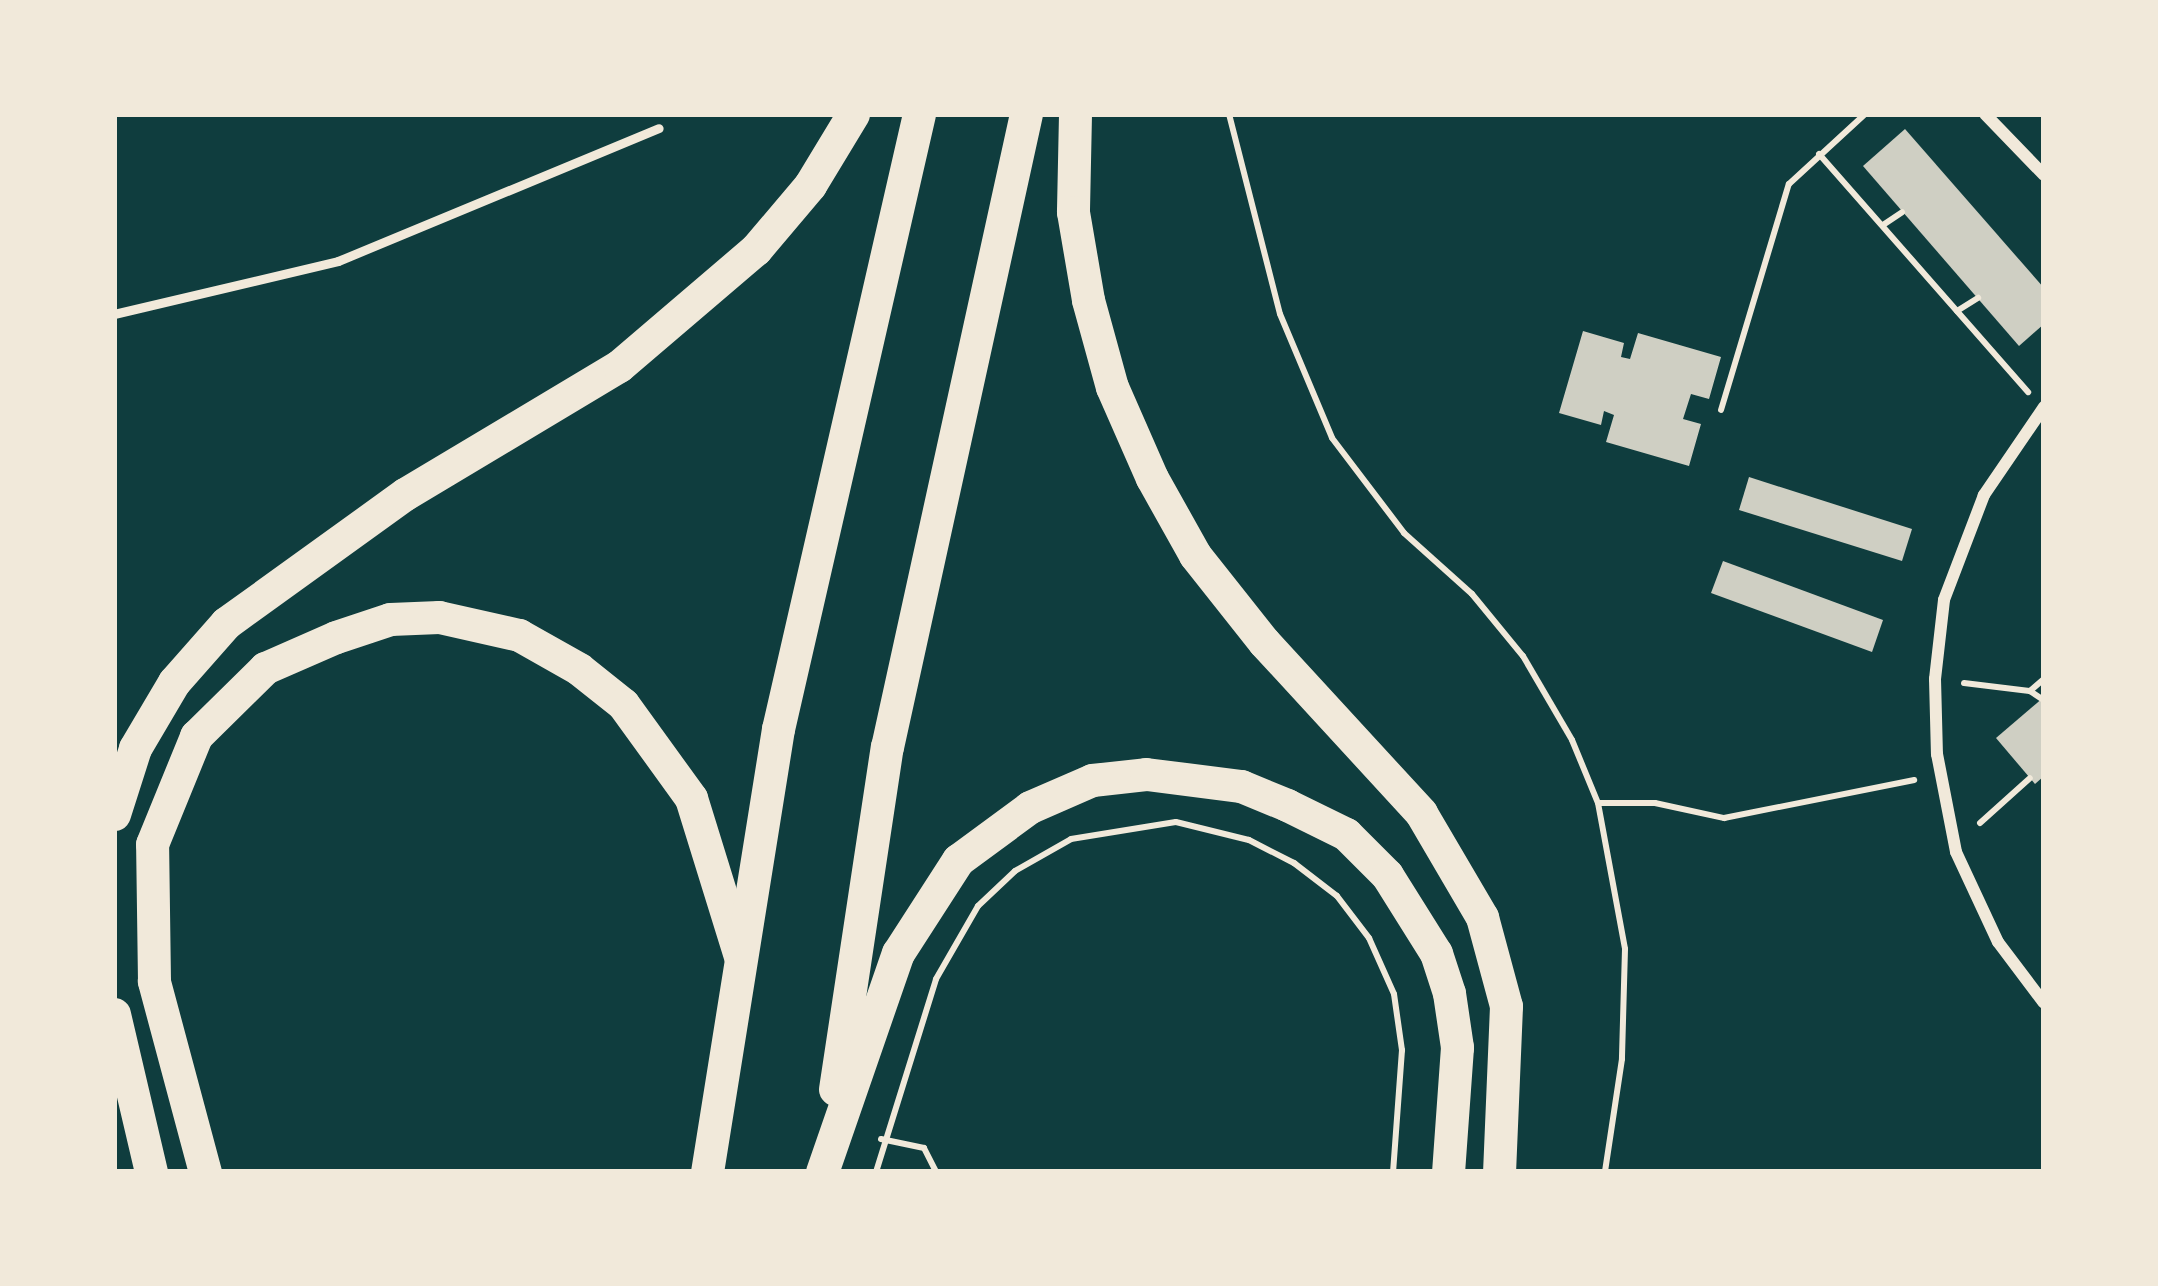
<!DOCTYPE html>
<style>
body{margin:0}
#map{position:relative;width:2158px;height:1286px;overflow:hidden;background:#0f3d3e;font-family:"Fira Sans Condensed",sans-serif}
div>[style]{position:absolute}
.building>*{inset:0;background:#cfcfc3}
.path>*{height:6px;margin:-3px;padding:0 3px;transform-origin:3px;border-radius:3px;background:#f1e9da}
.service>*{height:9px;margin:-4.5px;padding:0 4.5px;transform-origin:4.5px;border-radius:4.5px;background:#f1e9da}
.minor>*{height:12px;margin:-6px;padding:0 6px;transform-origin:6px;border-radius:6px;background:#f1e9da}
.trunk>*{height:33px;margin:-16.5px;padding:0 16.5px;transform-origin:16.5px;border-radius:16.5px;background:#f1e9da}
span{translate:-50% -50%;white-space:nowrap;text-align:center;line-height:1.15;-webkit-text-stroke:9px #f1e9da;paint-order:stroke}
.frame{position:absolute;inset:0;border:117px solid #f1e9da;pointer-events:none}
</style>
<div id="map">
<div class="building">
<div style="clip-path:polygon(1905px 129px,2044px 288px,2044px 324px,2019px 346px,1863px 166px)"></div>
<div style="clip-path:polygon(1583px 331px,1624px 343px,1621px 357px,1630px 359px,1638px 333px,1721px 357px,1709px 399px,1691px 394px,1683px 419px,1701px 424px,1689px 466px,1606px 442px,1614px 415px,1604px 411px,1601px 425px,1559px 413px)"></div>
<div style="clip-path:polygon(1749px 477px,1912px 529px,1902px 561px,1739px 510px)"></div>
<div style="clip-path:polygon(1723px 561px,1883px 620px,1872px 652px,1711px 593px)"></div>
<div style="clip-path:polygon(2044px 697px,2044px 776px,2035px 784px,1996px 738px)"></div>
</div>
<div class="path">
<div style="left:1229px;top:114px;width:206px;rotate:75.7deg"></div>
<div style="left:1280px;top:314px;width:134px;rotate:67.2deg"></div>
<div style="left:1332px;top:438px;width:119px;rotate:52.8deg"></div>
<div style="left:1404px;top:533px;width:91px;rotate:41.9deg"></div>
<div style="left:1472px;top:594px;width:80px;rotate:50.6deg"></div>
<div style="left:1523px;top:656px;width:97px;rotate:59.7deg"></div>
<div style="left:1572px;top:740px;width:68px;rotate:67.6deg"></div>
<div style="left:1598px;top:803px;width:148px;rotate:79.5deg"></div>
<div style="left:1625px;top:949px;width:110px;rotate:91.6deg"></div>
<div style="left:1622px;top:1059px;width:114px;rotate:98.6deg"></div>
<div style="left:1819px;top:154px;width:317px;rotate:48.7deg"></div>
<div style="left:1883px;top:225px;width:23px;rotate:-34deg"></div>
<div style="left:1957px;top:311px;width:25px;rotate:-32deg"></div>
<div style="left:1721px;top:410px;width:236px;rotate:-73.3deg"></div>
<div style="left:1789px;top:184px;width:103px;rotate:-42.6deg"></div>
<div style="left:1964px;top:683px;width:66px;rotate:6.9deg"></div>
<div style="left:2030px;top:691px;width:18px;rotate:-41deg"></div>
<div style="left:2030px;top:691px;width:14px;rotate:34deg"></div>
<div style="left:1600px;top:803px;width:55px"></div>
<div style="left:1655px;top:803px;width:71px;rotate:12.3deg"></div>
<div style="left:1724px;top:818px;width:194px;rotate:-11.3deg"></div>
<div style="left:1980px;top:823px;width:67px;rotate:-42deg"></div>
<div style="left:881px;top:1139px;width:44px;rotate:11.8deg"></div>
<div style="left:924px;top:1148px;width:27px;rotate:63deg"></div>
<div style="left:876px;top:1172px;width:202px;rotate:-72.7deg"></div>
<div style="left:936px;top:979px;width:84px;rotate:-60.1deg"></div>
<div style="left:978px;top:906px;width:51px;rotate:-43.4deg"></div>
<div style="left:1015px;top:871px;width:64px;rotate:-29.7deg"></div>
<div style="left:1071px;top:839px;width:106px;rotate:-9.2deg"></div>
<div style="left:1176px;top:822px;width:75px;rotate:13.9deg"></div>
<div style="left:1249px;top:840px;width:51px;rotate:27.1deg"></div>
<div style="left:1294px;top:863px;width:54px;rotate:37.5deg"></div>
<div style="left:1337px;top:896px;width:53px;rotate:52.7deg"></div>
<div style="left:1369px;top:938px;width:61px;rotate:65.9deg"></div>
<div style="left:1394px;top:994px;width:57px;rotate:81.9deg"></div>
<div style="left:1402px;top:1050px;width:122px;rotate:94.2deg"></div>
</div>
<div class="service">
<div style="left:114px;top:314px;width:230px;rotate:-13.3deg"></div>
<div style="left:338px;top:261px;width:347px;rotate:-22.5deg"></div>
</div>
<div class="minor">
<div style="left:1985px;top:114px;width:85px;rotate:46deg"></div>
<div style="left:2044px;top:407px;width:107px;rotate:124.3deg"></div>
<div style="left:1984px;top:495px;width:112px;rotate:110.9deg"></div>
<div style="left:1944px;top:600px;width:80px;rotate:96.5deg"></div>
<div style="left:1935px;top:679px;width:75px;rotate:88.5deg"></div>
<div style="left:1937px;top:754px;width:100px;rotate:79deg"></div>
<div style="left:1956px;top:852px;width:99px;rotate:65deg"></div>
<div style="left:1998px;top:942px;width:76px;rotate:53deg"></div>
</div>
<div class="trunk">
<div style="left:1075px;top:114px;width:98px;rotate:91.2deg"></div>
<div style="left:1073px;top:212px;width:89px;rotate:80.3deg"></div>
<div style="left:1088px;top:300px;width:90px;rotate:74.6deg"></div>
<div style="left:1112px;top:387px;width:99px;rotate:66.3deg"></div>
<div style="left:1152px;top:478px;width:88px;rotate:60.8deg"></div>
<div style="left:1195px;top:555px;width:111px;rotate:51.6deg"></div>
<div style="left:1264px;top:642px;width:232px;rotate:47.4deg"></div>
<div style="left:1421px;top:813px;width:121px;rotate:59.6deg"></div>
<div style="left:1482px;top:917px;width:92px;rotate:74.9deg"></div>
<div style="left:1506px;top:1006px;width:166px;rotate:92.4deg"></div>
<div style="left:114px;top:814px;width:69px;rotate:-72.3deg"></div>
<div style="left:135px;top:748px;width:77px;rotate:-59.4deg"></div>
<div style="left:174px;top:682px;width:79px;rotate:-48.6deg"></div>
<div style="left:226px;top:623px;width:221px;rotate:-35.8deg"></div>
<div style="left:405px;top:494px;width:249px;rotate:-30.9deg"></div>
<div style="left:619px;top:366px;width:180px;rotate:-40.5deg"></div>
<div style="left:756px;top:249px;width:84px;rotate:-49.8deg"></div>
<div style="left:810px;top:185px;width:83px;rotate:-58.8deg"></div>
<div style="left:114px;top:1014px;width:162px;rotate:76.8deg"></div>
<div style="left:835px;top:1089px;width:346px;rotate:-81.4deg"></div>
<div style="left:887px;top:747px;width:648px;rotate:-77.62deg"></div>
<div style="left:205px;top:1172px;width:198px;rotate:-105deg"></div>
<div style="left:154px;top:981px;width:137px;rotate:-90.8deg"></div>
<div style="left:152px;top:844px;width:117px;rotate:-67.8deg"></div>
<div style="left:196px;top:736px;width:97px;rotate:-44.6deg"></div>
<div style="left:265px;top:668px;width:77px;rotate:-23.6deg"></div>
<div style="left:336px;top:637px;width:57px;rotate:-18.4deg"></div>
<div style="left:390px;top:619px;width:49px;rotate:-2.3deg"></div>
<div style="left:439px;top:617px;width:82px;rotate:12.7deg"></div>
<div style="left:519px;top:635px;width:69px;rotate:29.5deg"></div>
<div style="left:579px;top:669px;width:56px;rotate:38.5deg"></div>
<div style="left:623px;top:704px;width:116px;rotate:54.1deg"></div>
<div style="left:691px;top:798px;width:165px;rotate:72.8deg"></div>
<div style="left:707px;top:1172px;width:449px;rotate:-80.9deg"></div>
<div style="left:778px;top:729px;width:631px;rotate:-77.09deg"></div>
<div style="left:822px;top:1172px;width:232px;rotate:-70.9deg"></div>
<div style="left:898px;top:953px;width:111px;rotate:-57.2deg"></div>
<div style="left:958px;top:860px;width:89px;rotate:-36.4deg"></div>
<div style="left:1030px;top:807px;width:68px;rotate:-23.5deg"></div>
<div style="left:1092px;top:780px;width:54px;rotate:-6.3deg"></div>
<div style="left:1146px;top:774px;width:96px;rotate:7.2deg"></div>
<div style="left:1241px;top:786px;width:50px;rotate:22.4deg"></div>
<div style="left:1287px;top:805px;width:66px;rotate:26.2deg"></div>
<div style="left:1346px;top:834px;width:58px;rotate:45deg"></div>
<div style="left:1387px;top:875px;width:92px;rotate:57.9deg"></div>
<div style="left:1436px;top:953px;width:42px;rotate:72deg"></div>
<div style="left:1449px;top:993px;width:55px;rotate:81.6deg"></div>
<div style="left:1457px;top:1047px;width:125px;rotate:94.1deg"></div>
</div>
<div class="frame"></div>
</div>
